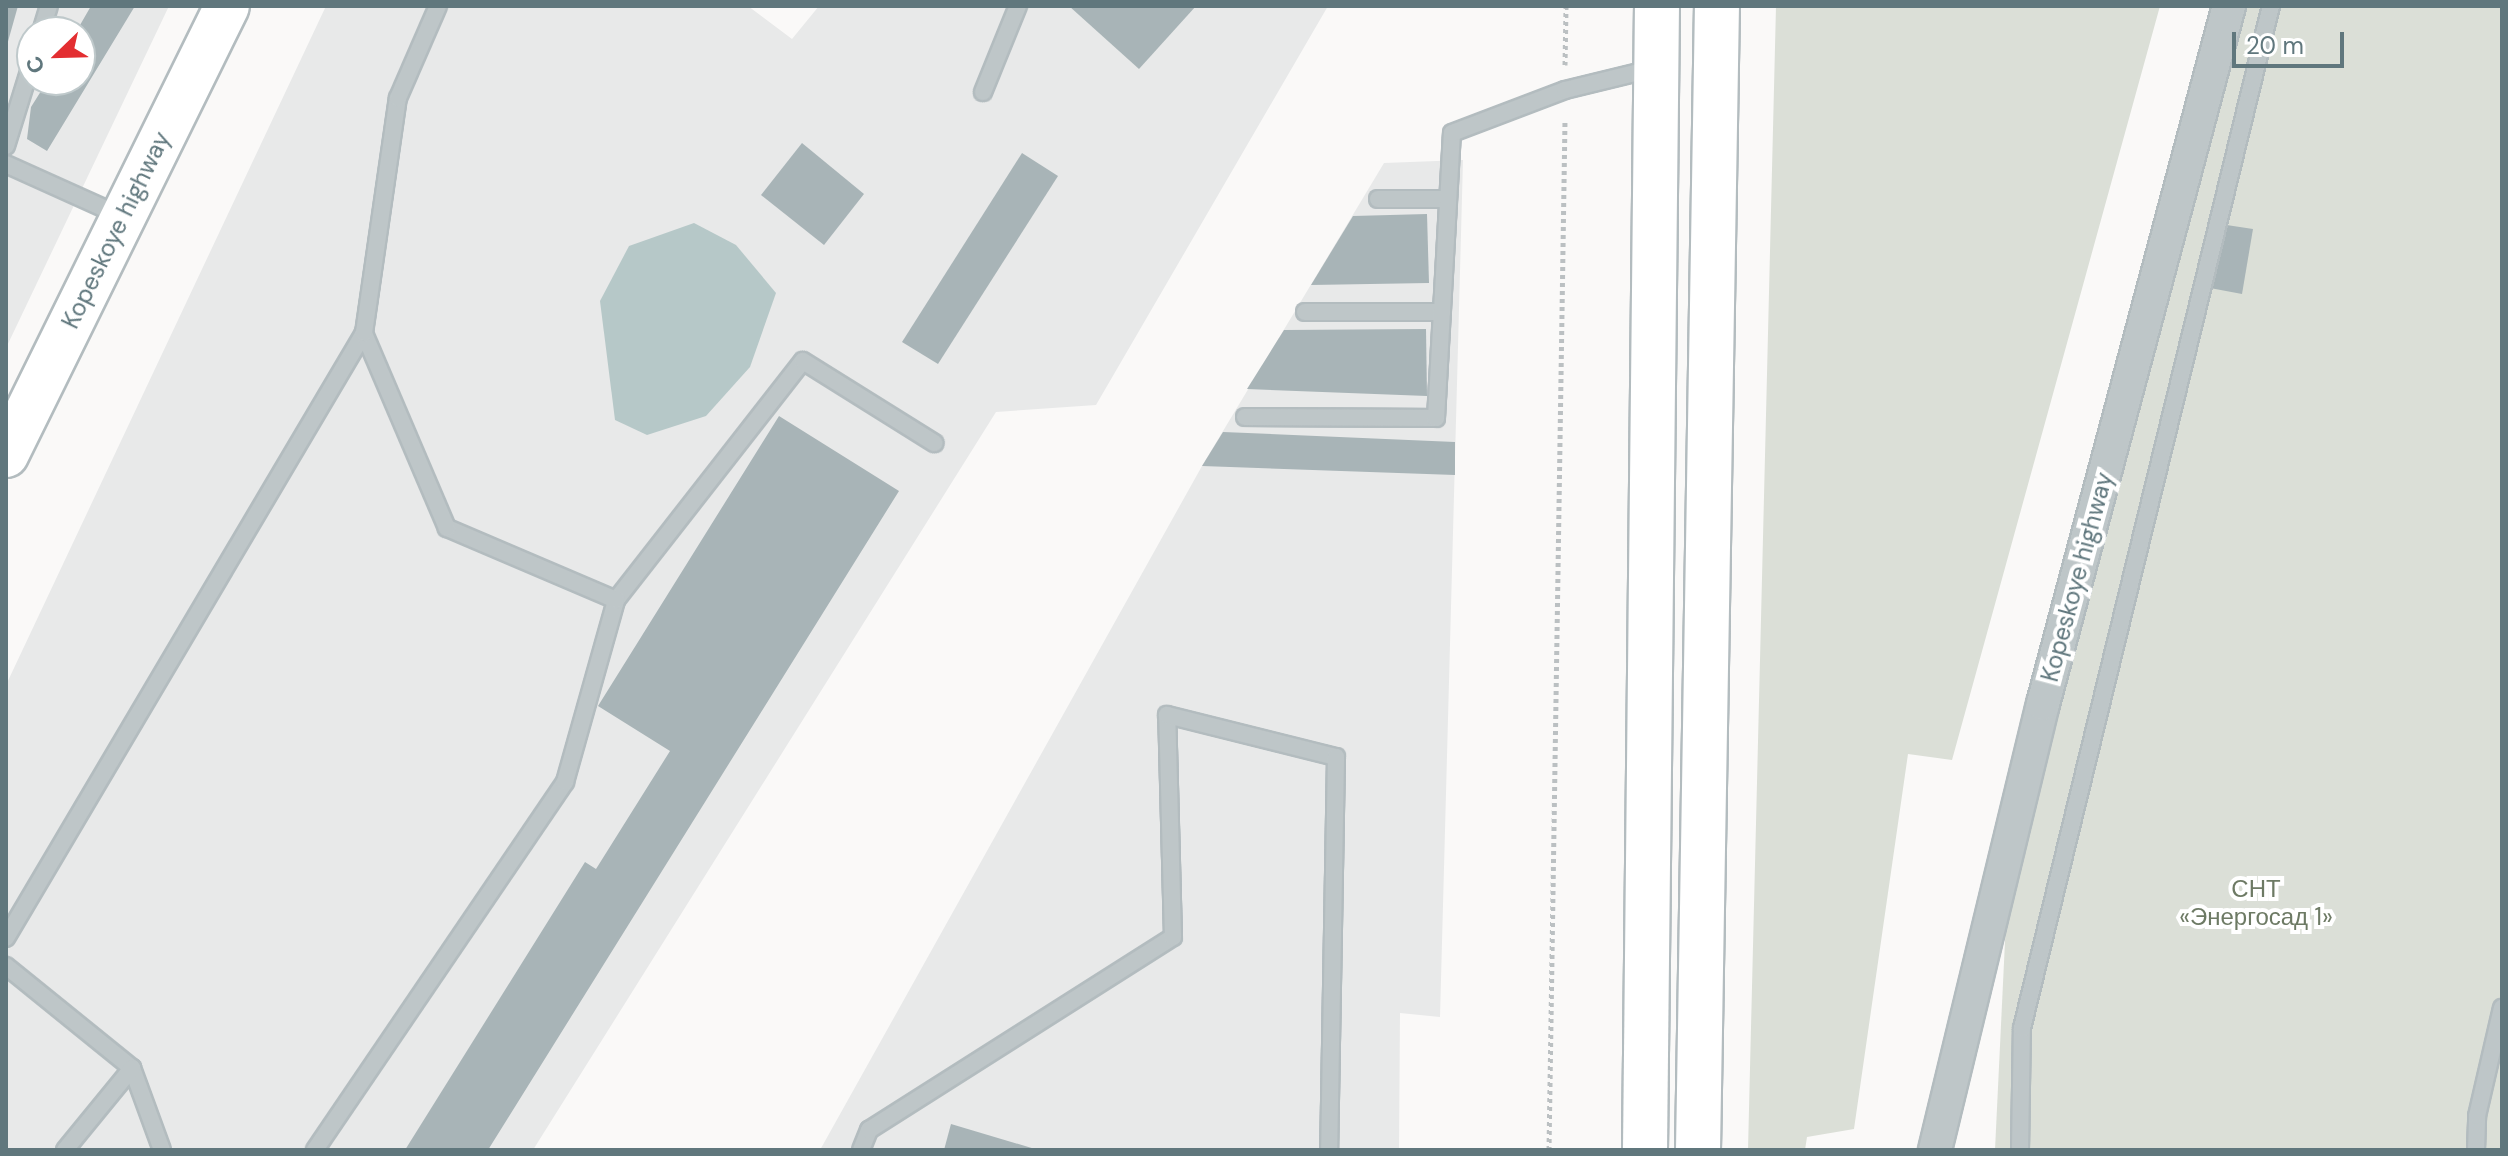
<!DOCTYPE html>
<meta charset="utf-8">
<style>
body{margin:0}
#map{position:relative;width:2508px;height:1156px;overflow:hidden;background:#faf9f8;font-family:"DM Sans",sans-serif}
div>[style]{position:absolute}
.built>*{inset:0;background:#e8e9e9}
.green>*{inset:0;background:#dbdfd7}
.water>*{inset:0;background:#b6c8c8}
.building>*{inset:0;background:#a8b4b7}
.path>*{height:5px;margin-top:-2.5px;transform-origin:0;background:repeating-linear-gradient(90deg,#bbc0c2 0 4px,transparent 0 8px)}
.roads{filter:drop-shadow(2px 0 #b3bcbf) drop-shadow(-2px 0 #b3bcbf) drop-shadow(0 2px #b3bcbf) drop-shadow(0 -2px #b3bcbf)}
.lane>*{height:16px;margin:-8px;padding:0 8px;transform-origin:8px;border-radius:8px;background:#bec6c8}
.street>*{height:32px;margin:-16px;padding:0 16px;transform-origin:16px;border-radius:16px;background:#bec6c8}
.secondary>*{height:44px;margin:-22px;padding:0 22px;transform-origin:22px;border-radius:22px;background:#fff}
.primary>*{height:44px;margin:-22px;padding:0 22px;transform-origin:22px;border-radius:22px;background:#fff}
span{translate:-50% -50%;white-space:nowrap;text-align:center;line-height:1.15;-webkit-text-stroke:8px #fff;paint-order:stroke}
.street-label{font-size:24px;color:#60777d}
.park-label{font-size:24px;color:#6d7a64}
.frame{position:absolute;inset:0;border:8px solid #60777d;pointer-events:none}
.north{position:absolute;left:16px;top:16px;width:80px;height:80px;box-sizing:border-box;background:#fff;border:2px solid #bfc9cb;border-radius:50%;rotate:247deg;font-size:22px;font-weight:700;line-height:32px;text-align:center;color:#60777d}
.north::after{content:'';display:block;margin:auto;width:28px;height:36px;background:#e32e31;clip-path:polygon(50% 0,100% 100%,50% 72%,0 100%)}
.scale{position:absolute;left:2232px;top:32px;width:112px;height:36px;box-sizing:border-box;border:4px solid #60777d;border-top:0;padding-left:10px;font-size:24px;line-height:28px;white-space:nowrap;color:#60777d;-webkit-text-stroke:6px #fff;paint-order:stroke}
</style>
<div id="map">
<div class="built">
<div style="clip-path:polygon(evenodd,6px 6px,169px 6px,6px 348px,6px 6px,32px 32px,80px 32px,80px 80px,32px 80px,32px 32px)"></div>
<div style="clip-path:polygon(326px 6px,748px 6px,792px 39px,819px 6px,1328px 6px,1096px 405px,996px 412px,533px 1150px,6px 1150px,6px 685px)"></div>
<div style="clip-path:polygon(1463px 160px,1440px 1017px,1400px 1013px,1399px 1150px,820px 1150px,1202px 466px,1384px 163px)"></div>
</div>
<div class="green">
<div style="clip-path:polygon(1776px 6px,2160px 6px,1952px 760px,1908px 754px,1854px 1129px,1807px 1137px,1805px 1150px,1748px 1150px)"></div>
<div style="clip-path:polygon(2239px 6px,2502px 6px,2502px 1150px,1995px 1150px,2008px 879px)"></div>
</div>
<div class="water">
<div style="clip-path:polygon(694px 223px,736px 245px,776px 293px,750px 367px,706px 416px,647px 435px,615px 420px,600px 301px,629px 246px)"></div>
</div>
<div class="building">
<div style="clip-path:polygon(6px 6px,18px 6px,7px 45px,6px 45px)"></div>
<div style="clip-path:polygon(91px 6px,135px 6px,47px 151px,27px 139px,31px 107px,48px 80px,80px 80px,80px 32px,76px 32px)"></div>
<div style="clip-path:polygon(1069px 6px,1196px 6px,1139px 69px)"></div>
<div style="clip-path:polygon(802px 143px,864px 194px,824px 245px,761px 195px)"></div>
<div style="clip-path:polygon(1022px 153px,1058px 176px,938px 364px,902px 342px)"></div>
<div style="clip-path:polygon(1427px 214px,1429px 283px,1311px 285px,1353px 216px)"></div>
<div style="clip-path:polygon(2220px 224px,2253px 229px,2242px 294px,2210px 288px)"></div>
<div style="clip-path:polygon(1426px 329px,1427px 396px,1247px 389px,1284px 330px)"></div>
<div style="clip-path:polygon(779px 416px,899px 491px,488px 1150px,405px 1150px,585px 862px,596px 869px,670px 751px,598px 706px)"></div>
<div style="clip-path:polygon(1223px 432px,1455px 442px,1455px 475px,1202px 466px)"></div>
<div style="clip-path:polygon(951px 1124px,1035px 1149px,1034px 1150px,944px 1150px)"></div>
</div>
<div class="path">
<div style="left:1565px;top:65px;width:59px;rotate:-89deg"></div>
<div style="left:1549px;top:1150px;width:1031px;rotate:-89.11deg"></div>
</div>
<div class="roads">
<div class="lane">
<div style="left:41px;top:32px;width:27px;rotate:-73deg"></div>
<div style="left:983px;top:92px;width:93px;rotate:-67.9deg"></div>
<div style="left:6px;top:146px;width:88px;rotate:-72.8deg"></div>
<div style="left:6px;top:164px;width:126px;rotate:24.3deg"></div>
<div style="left:1378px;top:199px;width:67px"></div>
<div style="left:1305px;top:312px;width:137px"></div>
<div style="left:1245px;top:417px;width:191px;rotate:0.3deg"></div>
<div style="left:1436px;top:418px;width:285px;rotate:-86.8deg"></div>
<div style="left:1452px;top:133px;width:121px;rotate:-20.8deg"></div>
<div style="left:1565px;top:90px;width:93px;rotate:-13.7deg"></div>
<div style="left:616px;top:600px;width:303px;rotate:-52deg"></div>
<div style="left:803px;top:361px;width:155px;rotate:32deg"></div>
<div style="left:6px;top:938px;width:703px;rotate:-59.39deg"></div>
<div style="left:6px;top:966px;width:162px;rotate:39deg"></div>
<div style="left:132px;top:1068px;width:87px;rotate:69.9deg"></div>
<div style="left:65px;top:1150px;width:106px;rotate:-50.7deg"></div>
<div style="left:315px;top:1150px;width:445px;rotate:-55.8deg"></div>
<div style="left:565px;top:782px;width:189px;rotate:-74.3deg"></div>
<div style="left:616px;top:600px;width:184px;rotate:-156.9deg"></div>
<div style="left:447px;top:528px;width:212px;rotate:-113.1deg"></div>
<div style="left:364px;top:333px;width:237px;rotate:-81.8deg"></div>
<div style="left:398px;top:98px;width:100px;rotate:-66.5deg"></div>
<div style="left:861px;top:1150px;width:22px;rotate:-68deg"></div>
<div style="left:869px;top:1130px;width:360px;rotate:-32.4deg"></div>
<div style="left:1173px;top:937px;width:222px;rotate:-91.5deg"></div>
<div style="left:1167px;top:715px;width:174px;rotate:14deg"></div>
<div style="left:1336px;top:757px;width:393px;rotate:91deg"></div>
<div style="left:2020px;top:1150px;width:122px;rotate:-89.1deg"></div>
<div style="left:2022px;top:1028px;width:1052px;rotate:-76.31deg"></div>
<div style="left:2476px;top:1150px;width:34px;rotate:-88deg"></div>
<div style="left:2477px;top:1116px;width:111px;rotate:-77deg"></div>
</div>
<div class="street">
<div style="left:1935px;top:1150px;width:459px;rotate:-76.4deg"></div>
<div style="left:2043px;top:704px;width:722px;rotate:-75.08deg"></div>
</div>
<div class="secondary">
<div style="left:6px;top:455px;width:500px;rotate:-63.79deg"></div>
</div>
<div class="primary">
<div style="left:1645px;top:1150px;width:1144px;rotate:-89.4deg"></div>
<div style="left:1698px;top:1150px;width:1144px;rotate:-89.05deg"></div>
</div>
</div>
<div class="street-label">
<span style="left:116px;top:230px;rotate:-64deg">Kopeskoye highway</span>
<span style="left:2077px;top:577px;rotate:-75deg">Kopeskoye highway</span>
</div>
<div class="park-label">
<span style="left:2256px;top:903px">СНТ<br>«Энергосад 1»</span>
</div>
<div class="frame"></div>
<div class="north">С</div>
<div class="scale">20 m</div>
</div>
